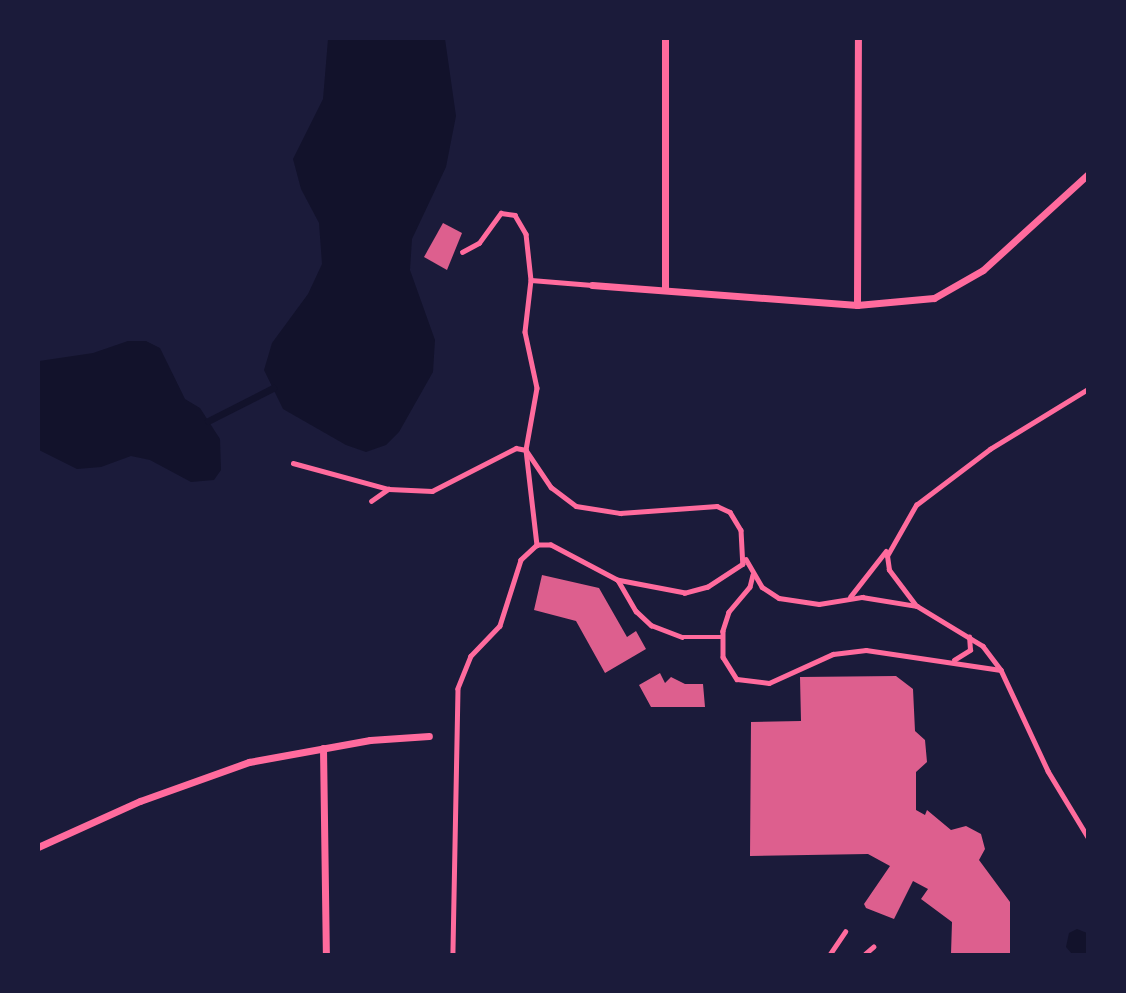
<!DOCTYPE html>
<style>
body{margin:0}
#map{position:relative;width:1126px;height:993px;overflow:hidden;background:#1b1b3a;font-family:Roboto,sans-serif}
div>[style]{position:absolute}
.water>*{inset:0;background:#12122b}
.stream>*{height:7px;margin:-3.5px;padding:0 3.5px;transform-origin:3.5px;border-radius:3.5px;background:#12122b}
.building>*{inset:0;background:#dd5f8e}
.service>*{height:4.5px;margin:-2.25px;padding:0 2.25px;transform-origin:2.25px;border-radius:2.25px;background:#ff6b9d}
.minor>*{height:7px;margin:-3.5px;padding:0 3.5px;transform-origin:3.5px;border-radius:3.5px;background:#ff6b9d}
span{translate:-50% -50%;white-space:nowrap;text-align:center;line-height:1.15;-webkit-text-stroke:5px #1b1b3a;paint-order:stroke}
.frame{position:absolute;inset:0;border:40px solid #1b1b3a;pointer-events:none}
</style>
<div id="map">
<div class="water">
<div style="clip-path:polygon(328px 39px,445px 39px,456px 116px,446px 167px,412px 239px,410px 270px,435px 340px,433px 372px,399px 432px,386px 445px,366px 452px,346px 445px,283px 409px,264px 370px,272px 343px,308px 294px,322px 264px,319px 223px,301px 189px,293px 159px,323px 99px)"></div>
<div style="clip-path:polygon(128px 341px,146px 341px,160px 348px,185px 399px,200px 408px,220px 439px,221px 470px,214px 480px,191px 482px,150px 460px,131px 456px,101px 467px,77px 469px,39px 450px,39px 361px,93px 353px)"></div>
<div style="clip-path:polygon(1077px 929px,1087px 933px,1087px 954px,1072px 954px,1066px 947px,1069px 933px)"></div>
</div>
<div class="stream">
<div style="left:208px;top:421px;width:73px;rotate:-26.9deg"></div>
</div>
<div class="building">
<div style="clip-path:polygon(443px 223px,462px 233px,447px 270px,424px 257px)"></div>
<div style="clip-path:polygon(542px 575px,599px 588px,627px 637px,636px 631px,646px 649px,605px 673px,576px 621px,534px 610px)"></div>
<div style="clip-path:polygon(660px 673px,665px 683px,671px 677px,685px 684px,703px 684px,705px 707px,651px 707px,639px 685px)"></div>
<div style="clip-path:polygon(896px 676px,913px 689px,915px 731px,925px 740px,927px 762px,916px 772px,916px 810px,925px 815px,927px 810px,951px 830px,966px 826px,981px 834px,985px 849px,979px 860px,1010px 902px,1010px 954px,951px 954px,952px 922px,921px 899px,928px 889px,913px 881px,894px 919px,866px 908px,864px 904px,890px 866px,868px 854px,750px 856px,751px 722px,801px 721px,800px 677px)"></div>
</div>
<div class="service">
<div style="left:462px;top:252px;width:19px;rotate:-28deg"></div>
<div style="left:479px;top:243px;width:37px;rotate:-54deg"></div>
<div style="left:501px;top:213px;width:14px;rotate:8deg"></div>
<div style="left:515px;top:215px;width:22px;rotate:60deg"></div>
<div style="left:526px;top:234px;width:46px;rotate:83.8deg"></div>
<div style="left:531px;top:280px;width:52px;rotate:96.6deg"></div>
<div style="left:525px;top:332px;width:57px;rotate:77.9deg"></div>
<div style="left:537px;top:388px;width:63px;rotate:100.1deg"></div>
<div style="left:526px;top:450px;width:96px;rotate:83.4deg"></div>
<div style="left:531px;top:280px;width:61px;rotate:4.7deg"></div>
<div style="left:293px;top:463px;width:99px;rotate:15.2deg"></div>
<div style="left:389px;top:489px;width:43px;rotate:2.7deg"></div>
<div style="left:432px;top:491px;width:94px;rotate:-27.1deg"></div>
<div style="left:516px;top:448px;width:10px;rotate:11deg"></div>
<div style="left:526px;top:450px;width:45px;rotate:56deg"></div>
<div style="left:551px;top:487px;width:31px;rotate:37deg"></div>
<div style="left:576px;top:506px;width:45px;rotate:9deg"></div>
<div style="left:620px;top:513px;width:97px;rotate:-4.1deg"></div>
<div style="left:717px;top:506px;width:14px;rotate:25deg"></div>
<div style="left:730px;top:512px;width:21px;rotate:59deg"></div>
<div style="left:741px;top:530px;width:34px;rotate:87deg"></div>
<div style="left:743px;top:564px;width:42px;rotate:146.7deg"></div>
<div style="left:708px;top:587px;width:24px;rotate:165deg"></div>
<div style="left:685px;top:593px;width:69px;rotate:-169.2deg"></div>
<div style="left:617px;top:580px;width:75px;rotate:-152.1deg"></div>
<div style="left:551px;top:545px;width:14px;rotate:180deg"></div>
<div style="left:537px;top:545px;width:22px;rotate:137deg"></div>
<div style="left:521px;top:560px;width:69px;rotate:107.7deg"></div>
<div style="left:500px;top:626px;width:42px;rotate:134deg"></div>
<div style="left:471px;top:656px;width:35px;rotate:112deg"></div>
<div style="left:458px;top:689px;width:265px;rotate:91.1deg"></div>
<div style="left:371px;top:501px;width:21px;rotate:-35deg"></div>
<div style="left:746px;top:559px;width:32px;rotate:60deg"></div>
<div style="left:762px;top:587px;width:20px;rotate:33deg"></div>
<div style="left:779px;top:598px;width:40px;rotate:8.5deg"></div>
<div style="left:819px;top:604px;width:44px;rotate:-9.2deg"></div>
<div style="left:862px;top:597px;width:56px;rotate:9.3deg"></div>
<div style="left:917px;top:606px;width:77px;rotate:31.2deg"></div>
<div style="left:983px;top:646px;width:30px;rotate:53deg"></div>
<div style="left:1001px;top:670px;width:111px;rotate:65deg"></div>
<div style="left:1048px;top:771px;width:77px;rotate:58.8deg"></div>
<div style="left:753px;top:575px;width:12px;rotate:104deg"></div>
<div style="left:750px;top:587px;width:33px;rotate:130deg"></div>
<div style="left:729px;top:612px;width:20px;rotate:108deg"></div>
<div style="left:723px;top:631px;width:26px;rotate:90deg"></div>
<div style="left:723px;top:657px;width:26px;rotate:58deg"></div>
<div style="left:737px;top:679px;width:32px;rotate:7deg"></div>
<div style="left:769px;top:683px;width:70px;rotate:-24.4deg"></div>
<div style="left:833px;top:654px;width:33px;rotate:-7deg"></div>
<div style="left:866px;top:650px;width:136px;rotate:8.4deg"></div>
<div style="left:618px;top:580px;width:36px;rotate:60deg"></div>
<div style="left:636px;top:611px;width:21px;rotate:43deg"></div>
<div style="left:651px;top:625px;width:33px;rotate:21deg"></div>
<div style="left:682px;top:637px;width:40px"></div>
<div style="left:850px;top:597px;width:58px;rotate:-52deg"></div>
<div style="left:916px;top:606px;width:45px;rotate:-126.9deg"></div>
<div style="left:889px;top:570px;width:14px;rotate:-98deg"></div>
<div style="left:887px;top:556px;width:59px;rotate:-60.4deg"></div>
<div style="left:916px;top:505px;width:93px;rotate:-37.1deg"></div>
<div style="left:990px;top:449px;width:115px;rotate:-31.5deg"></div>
<div style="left:954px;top:660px;width:19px;rotate:-32deg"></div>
<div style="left:970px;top:650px;width:13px;rotate:-94deg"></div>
<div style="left:830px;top:954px;width:27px;rotate:-56deg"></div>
<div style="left:865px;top:954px;width:11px;rotate:-41deg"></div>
</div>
<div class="minor">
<div style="left:665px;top:38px;width:252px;rotate:90deg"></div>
<div style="left:592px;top:285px;width:266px;rotate:4.3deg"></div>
<div style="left:857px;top:305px;width:77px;rotate:-5.2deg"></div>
<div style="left:934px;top:298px;width:56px;rotate:-29.7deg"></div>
<div style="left:983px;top:270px;width:142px;rotate:-42.4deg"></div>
<div style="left:857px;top:305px;width:267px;rotate:-89.8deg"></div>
<div style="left:323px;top:748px;width:206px;rotate:89.2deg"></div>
<div style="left:38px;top:847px;width:112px;rotate:-24.3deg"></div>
<div style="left:140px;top:801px;width:116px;rotate:-19.7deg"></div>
<div style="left:249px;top:762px;width:123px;rotate:-10.3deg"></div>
<div style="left:370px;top:740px;width:59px;rotate:-3.9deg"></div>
</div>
<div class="frame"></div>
</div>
